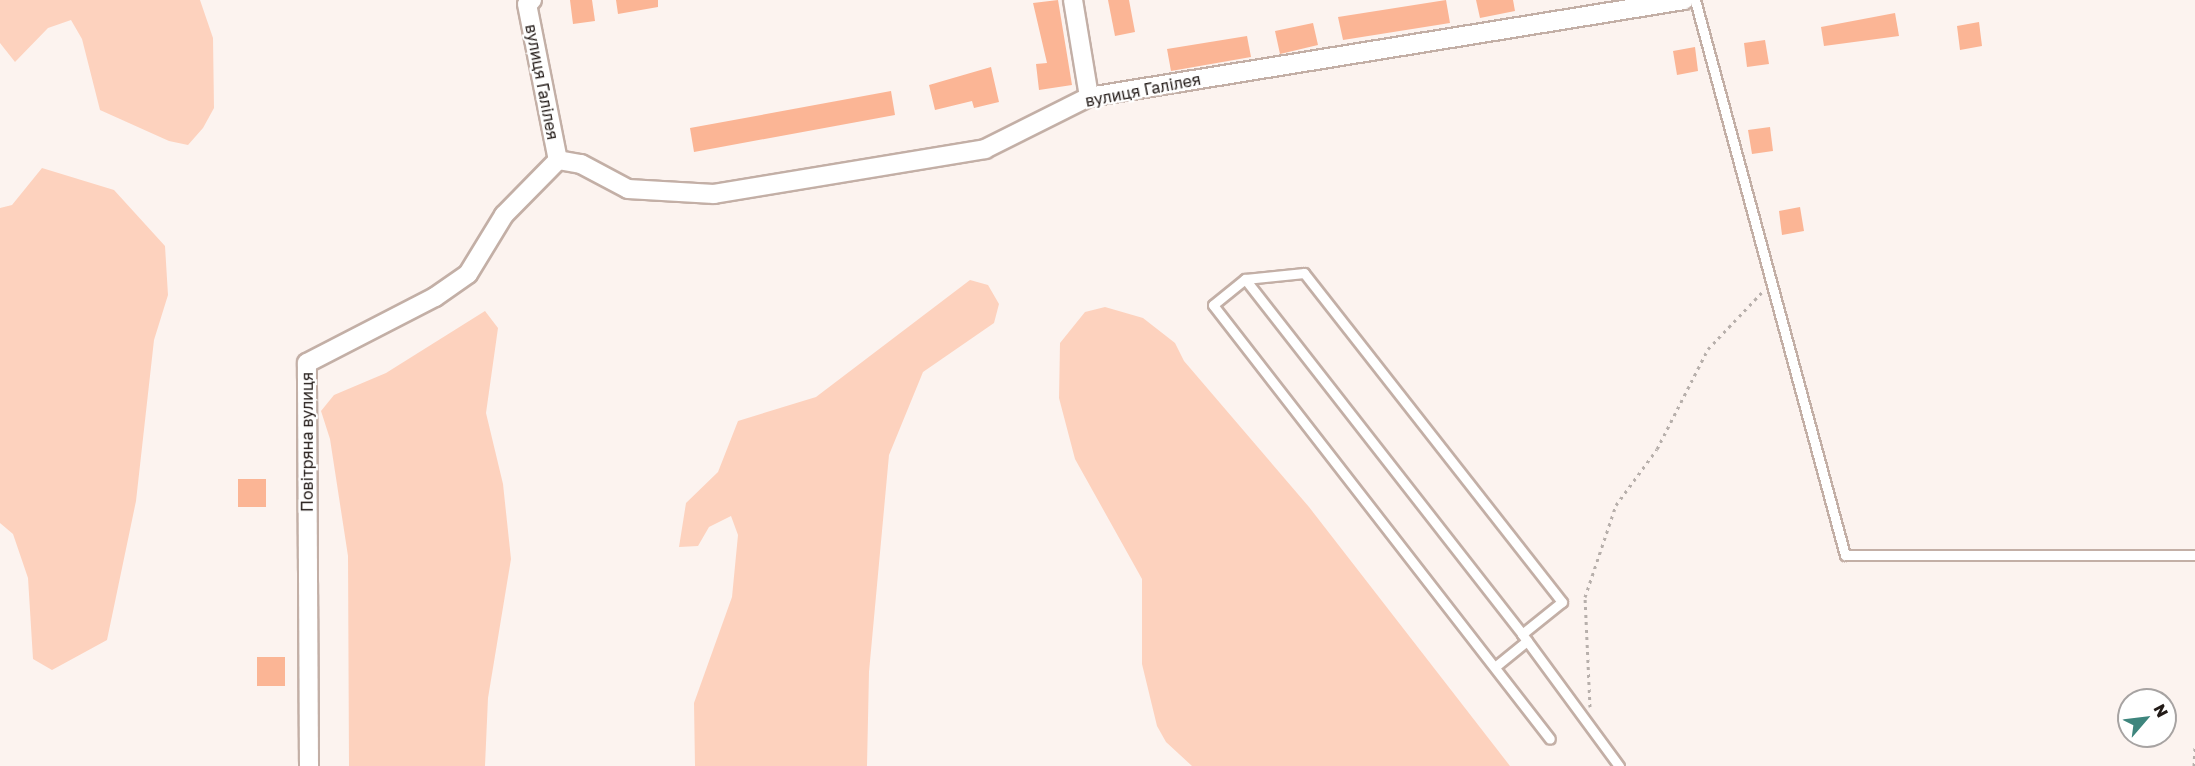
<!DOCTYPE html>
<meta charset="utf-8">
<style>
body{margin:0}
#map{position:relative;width:2195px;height:766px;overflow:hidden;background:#fcf3ef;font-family:"Golos Text",sans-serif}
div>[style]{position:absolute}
.green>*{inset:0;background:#fdd2be}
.building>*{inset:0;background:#fbb595}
.path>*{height:3px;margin-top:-1.5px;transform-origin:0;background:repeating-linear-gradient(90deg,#b7afab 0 3px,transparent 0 7.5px)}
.roads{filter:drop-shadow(2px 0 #c3afa6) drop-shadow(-2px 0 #c3afa6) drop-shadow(0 2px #c3afa6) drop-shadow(0 -2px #c3afa6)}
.service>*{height:9px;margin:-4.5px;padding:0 4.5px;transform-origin:4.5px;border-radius:4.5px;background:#fff}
.minor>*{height:18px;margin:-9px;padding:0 9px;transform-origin:9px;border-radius:9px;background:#fff}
span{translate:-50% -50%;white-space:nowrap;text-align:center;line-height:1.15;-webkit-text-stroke:4.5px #fff;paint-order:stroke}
.street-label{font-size:16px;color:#221a17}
.north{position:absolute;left:2117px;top:688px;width:60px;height:60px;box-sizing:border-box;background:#fff;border:2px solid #a7a3a2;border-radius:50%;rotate:62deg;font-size:16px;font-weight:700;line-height:24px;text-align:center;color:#221a17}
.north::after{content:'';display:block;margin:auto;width:21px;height:27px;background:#3e857d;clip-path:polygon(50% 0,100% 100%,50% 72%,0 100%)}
</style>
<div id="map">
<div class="green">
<div style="clip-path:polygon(0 0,200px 0,213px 38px,214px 108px,203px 128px,188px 145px,169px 141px,100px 110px,82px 39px,71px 20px,48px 28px,15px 62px,0 43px)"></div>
<div style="clip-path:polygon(42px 168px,114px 190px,165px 246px,168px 295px,154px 340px,136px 501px,107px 640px,52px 670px,33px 659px,28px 578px,13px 534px,0 523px,0 208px,12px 205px)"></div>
<div style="clip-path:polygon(970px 280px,988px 285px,999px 304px,994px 323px,923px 372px,889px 455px,869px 672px,867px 766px,695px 766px,694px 703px,732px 597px,738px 535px,731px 516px,709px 527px,698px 546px,679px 547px,686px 503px,718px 472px,738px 421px,816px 397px)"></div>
<div style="clip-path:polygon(1105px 307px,1143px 318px,1175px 343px,1184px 361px,1309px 507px,1510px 766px,1192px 766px,1166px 742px,1157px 726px,1142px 664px,1142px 579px,1075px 459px,1059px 398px,1060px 343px,1085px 312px)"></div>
<div style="clip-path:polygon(485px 311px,498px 328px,486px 413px,503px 484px,511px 559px,488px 698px,485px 766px,349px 766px,348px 556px,330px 439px,321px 411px,334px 395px,386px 373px)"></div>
</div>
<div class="building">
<div style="clip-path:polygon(570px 0,592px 0,595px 21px,573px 24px)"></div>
<div style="clip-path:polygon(616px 0,658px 0,658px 7px,618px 14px)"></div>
<div style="clip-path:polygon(1058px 0,1072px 85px,1039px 90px,1036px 64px,1047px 63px,1033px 3px)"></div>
<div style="clip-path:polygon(1108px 0,1129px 0,1135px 32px,1115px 36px)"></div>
<div style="clip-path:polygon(1446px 0,1450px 23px,1343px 40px,1338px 17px)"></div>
<div style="clip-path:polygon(1476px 0,1513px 0,1515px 11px,1480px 18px)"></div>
<div style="clip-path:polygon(1895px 13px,1899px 36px,1824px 46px,1821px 27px)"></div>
<div style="clip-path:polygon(1979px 22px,1982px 46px,1960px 50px,1957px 26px)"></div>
<div style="clip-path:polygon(1313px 23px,1318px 45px,1280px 54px,1275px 31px)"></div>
<div style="clip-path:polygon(1247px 36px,1251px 57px,1171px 71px,1167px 49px)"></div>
<div style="clip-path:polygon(1765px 40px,1769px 64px,1747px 67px,1744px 43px)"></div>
<div style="clip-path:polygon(1695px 47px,1698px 71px,1677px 75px,1673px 51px)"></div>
<div style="clip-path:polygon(991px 67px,999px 102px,974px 108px,972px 101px,935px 110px,929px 85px)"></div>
<div style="clip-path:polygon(891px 91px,895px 115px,694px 152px,690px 128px)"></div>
<div style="clip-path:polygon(1770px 127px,1773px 151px,1752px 154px,1748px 130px)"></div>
<div style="clip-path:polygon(1800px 207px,1804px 231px,1782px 235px,1779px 211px)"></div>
<div style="clip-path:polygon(238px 479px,266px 479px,266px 507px,238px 507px)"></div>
<div style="clip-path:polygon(257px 657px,285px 657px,285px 686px,257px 686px)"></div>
</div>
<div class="path">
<div style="left:1590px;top:707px;width:110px;rotate:-92.6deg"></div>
<div style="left:1585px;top:597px;width:97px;rotate:-71.4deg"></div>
<div style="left:1616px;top:505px;width:69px;rotate:-53.8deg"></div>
<div style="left:1657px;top:449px;width:112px;rotate:-63deg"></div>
<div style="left:1708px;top:349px;width:79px;rotate:-46.5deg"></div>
<div style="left:2194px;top:766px;width:21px;rotate:-87deg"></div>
</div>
<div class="roads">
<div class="service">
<div style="left:1695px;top:0;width:575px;rotate:74.88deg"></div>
<div style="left:1845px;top:555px;width:350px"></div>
<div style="left:1245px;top:279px;width:450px;rotate:52deg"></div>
<div style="left:1522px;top:634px;width:164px;rotate:53.7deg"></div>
<div style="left:1522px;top:634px;width:51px;rotate:-38.7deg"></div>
<div style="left:1562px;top:602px;width:418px;rotate:-128.1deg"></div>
<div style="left:1304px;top:273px;width:59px;rotate:174.2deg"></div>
<div style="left:1245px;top:279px;width:41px;rotate:140.9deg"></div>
<div style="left:1213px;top:305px;width:549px;rotate:52.17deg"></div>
<div style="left:1496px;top:666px;width:40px;rotate:-39deg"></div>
</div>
<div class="minor">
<div style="left:532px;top:0;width:6px;rotate:141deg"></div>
<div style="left:527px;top:4px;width:159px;rotate:78.8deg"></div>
<div style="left:1073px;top:0;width:98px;rotate:80.6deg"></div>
<div style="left:309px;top:766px;width:403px;rotate:-90.3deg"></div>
<div style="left:307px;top:363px;width:144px;rotate:-27.3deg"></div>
<div style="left:435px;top:297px;width:40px;rotate:-34.9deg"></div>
<div style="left:468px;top:274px;width:69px;rotate:-58.6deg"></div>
<div style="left:504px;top:215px;width:77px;rotate:-45.5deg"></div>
<div style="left:558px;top:160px;width:23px;rotate:10deg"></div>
<div style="left:581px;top:164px;width:53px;rotate:28deg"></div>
<div style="left:628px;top:189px;width:86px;rotate:3.3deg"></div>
<div style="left:714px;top:194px;width:275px;rotate:-9.4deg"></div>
<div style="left:985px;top:149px;width:116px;rotate:-26.6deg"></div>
<div style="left:1089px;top:97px;width:603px;rotate:-9.26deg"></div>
</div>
</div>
<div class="street-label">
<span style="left:542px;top:82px;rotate:79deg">вулиця Галілея</span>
<span style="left:1143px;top:90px;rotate:-11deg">вулиця Галілея</span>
<span style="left:307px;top:442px;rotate:-90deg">Повітряна вулиця</span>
</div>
<div class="north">N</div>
</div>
